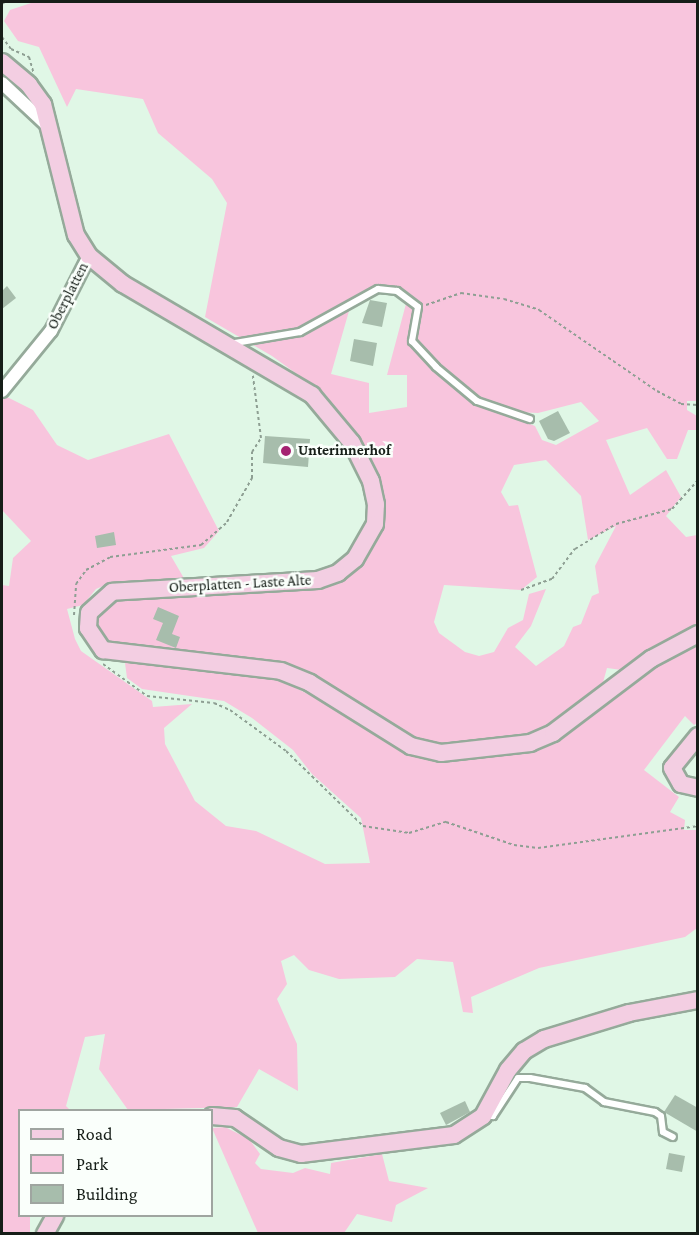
<!DOCTYPE html>
<style>
body{margin:0}
#map{position:relative;width:699px;height:1235px;overflow:hidden;background:#e0f7e6;font-family:"Crimson Pro",serif}
div>[style]{position:absolute}
.green>*{inset:0;background:#f8c5dd}
.building>*{inset:0;background:#a7bdac}
.path>*{height:2px;margin-top:-1px;transform-origin:0;background:repeating-linear-gradient(90deg,#8e9f93 0 3px,transparent 0 6px)}
.roads{filter:drop-shadow(2px 0 #95aa9a) drop-shadow(-2px 0 #95aa9a) drop-shadow(0 2px #95aa9a) drop-shadow(0 -2px #95aa9a)}
.service>*{height:6px;margin:-3px;padding:0 3px;transform-origin:3px;border-radius:3px;background:#fff}
.minor>*{height:12px;margin:-6px;padding:0 6px;transform-origin:6px;border-radius:6px;background:#fff}
.secondary>*{height:16px;margin:-8px;padding:0 8px;transform-origin:8px;border-radius:8px;background:#f3cee2}
.dots>*{width:16px;height:16px;translate:-50% -50%;box-sizing:border-box;border:3px solid #fafffb;border-radius:50%}
span{translate:-50% -50%;white-space:nowrap;text-align:center;line-height:1.15;-webkit-text-stroke:5px #fafffb;paint-order:stroke}
.street-label{font-size:15px;color:#161e18}
.poi-label{font-size:15px;color:#161e18;font-weight:700}
.left{translate:0 -50%;text-align:left}
.frame{position:absolute;inset:0;border:3px solid #161e18;pointer-events:none}
.legend{position:absolute;left:18px;top:1109px;width:195px;height:108px;box-sizing:border-box;background:#fafffb;border:2px solid #9fa5a0;margin:0;padding:8px 10px;list-style:none;font-size:18px;color:#161e18}
.legend li{display:flex;align-items:center;gap:12px;height:30px}
.legend b{width:30px;border:2px solid #9fa5a0}
</style>
<div id="map">
<div class="green">
<div style="clip-path:polygon(evenodd,34px 2px,697px 2px,698px 401px,687px 401px,687px 410px,697px 416px,697px 430px,688px 430px,677px 459px,667px 459px,647px 428px,606px 440px,630px 495px,666px 470px,681px 497px,666px 516px,686px 537px,697px 535px,697px 623px,622px 670px,607px 668px,602px 686px,530px 736px,456px 746px,414px 740px,311px 676px,271px 660px,121px 647px,99px 635px,98px 614px,114px 600px,150px 593px,308px 589px,336px 583px,364px 561px,380px 532px,383px 509px,326px 395px,272px 356px,205px 317px,227px 203px,212px 179px,158px 133px,143px 99px,76px 89px,67px 107px,39px 47px,18px 41px,4px 21px,10px 10px,34px 2px,381px 292px,407px 300px,387px 375px,407px 375px,407px 407px,369px 413px,369px 383px,331px 374px,349px 311px,381px 292px,34px 2px,490px 402px,517px 412px,538px 413px,581px 402px,599px 421px,556px 445px,542px 440px,535px 426px,476px 403px,490px 402px,34px 2px,546px 460px,581px 496px,588px 540px,616px 526px,595px 566px,599px 593px,592px 596px,581px 624px,573px 627px,564px 646px,536px 666px,515px 647px,531px 626px,546px 589px,529px 594px,523px 620px,508px 628px,494px 652px,479px 656px,465px 652px,439px 633px,434px 622px,444px 585px,521px 590px,537px 577px,518px 505px,509px 506px,501px 492px,514px 465px,546px 460px)"></div>
<div style="clip-path:polygon(3px 395px,33px 410px,57px 445px,88px 460px,169px 434px,219px 531px,204px 548px,171px 556px,185px 580px,110px 583px,96px 589px,83px 605px,67px 609px,75px 639px,81px 651px,152px 701px,153px 707px,192px 704px,164px 728px,165px 744px,195px 801px,226px 826px,256px 831px,325px 864px,370px 863px,361px 818px,312px 774px,293px 750px,252px 718px,224px 701px,142px 689px,127px 678px,125px 663px,229px 669px,278px 679px,439px 760px,458px 761px,546px 746px,658px 663px,697px 642px,697px 723px,694px 725px,685px 716px,644px 770px,679px 797px,670px 812px,685px 820px,684px 830px,697px 830px,697px 928px,685px 937px,539px 968px,471px 997px,473px 1013px,463px 1012px,453px 962px,417px 959px,395px 977px,339px 979px,309px 970px,294px 955px,281px 961px,287px 984px,277px 999px,297px 1044px,298px 1091px,259px 1069px,237px 1107px,128px 1110px,99px 1069px,105px 1034px,85px 1037px,66px 1106px,70px 1110px,20px 1110px,20px 1216px,30px 1216px,30px 1233px,2px 1233px,2px 585px,9px 586px,13px 558px,31px 541px,2px 510px)"></div>
<div style="clip-path:polygon(225px 1127px,249px 1139px,260px 1154px,255px 1163px,261px 1169px,293px 1173px,305px 1168px,330px 1174px,331px 1163px,382px 1154px,389px 1181px,428px 1188px,396px 1205px,392px 1222px,357px 1214px,344px 1233px,258px 1233px,212px 1128px)"></div>
</div>
<div class="building">
<div style="clip-path:polygon(7px 286px,16px 298px,2px 309px,2px 291px)"></div>
<div style="clip-path:polygon(370px 300px,387px 303px,382px 327px,362px 323px)"></div>
<div style="clip-path:polygon(354px 339px,377px 343px,373px 366px,350px 361px)"></div>
<div style="clip-path:polygon(558px 411px,570px 433px,554px 441px,548px 439px,539px 421px)"></div>
<div style="clip-path:polygon(265px 436px,310px 439px,308px 467px,263px 463px)"></div>
<div style="clip-path:polygon(114px 532px,116px 545px,97px 548px,95px 536px)"></div>
<div style="clip-path:polygon(158px 607px,179px 616px,172px 634px,180px 637px,176px 648px,156px 640px,163px 623px,153px 619px)"></div>
<div style="clip-path:polygon(675px 1095px,698px 1108px,698px 1132px,664px 1112px)"></div>
<div style="clip-path:polygon(465px 1101px,470px 1112px,446px 1125px,440px 1113px)"></div>
<div style="clip-path:polygon(669px 1153px,685px 1156px,682px 1172px,666px 1169px)"></div>
</div>
<div class="path">
<div style="left:2px;top:4px;width:4px;rotate:-34deg"></div>
<div style="left:2px;top:37px;width:15px;rotate:53deg"></div>
<div style="left:11px;top:49px;width:20px;rotate:24deg"></div>
<div style="left:29px;top:57px;width:18px;rotate:74deg"></div>
<div style="left:426px;top:305px;width:37px;rotate:-19deg"></div>
<div style="left:461px;top:293px;width:43px;rotate:7.9deg"></div>
<div style="left:504px;top:299px;width:37px;rotate:17deg"></div>
<div style="left:539px;top:310px;width:143px;rotate:34.5deg"></div>
<div style="left:657px;top:391px;width:27px;rotate:28deg"></div>
<div style="left:681px;top:404px;width:17px;rotate:3deg"></div>
<div style="left:521px;top:590px;width:33px;rotate:-20deg"></div>
<div style="left:552px;top:579px;width:38px;rotate:-53deg"></div>
<div style="left:575px;top:549px;width:48px;rotate:-31.4deg"></div>
<div style="left:616px;top:524px;width:58px;rotate:-15deg"></div>
<div style="left:672px;top:509px;width:39px;rotate:-48deg"></div>
<div style="left:74px;top:615px;width:31px;rotate:-86deg"></div>
<div style="left:76px;top:584px;width:17px;rotate:-54deg"></div>
<div style="left:86px;top:570px;width:27px;rotate:-28deg"></div>
<div style="left:110px;top:557px;width:92px;rotate:-7.5deg"></div>
<div style="left:201px;top:545px;width:35px;rotate:-41deg"></div>
<div style="left:227px;top:522px;width:51px;rotate:-60.4deg"></div>
<div style="left:252px;top:478px;width:26px;rotate:-90deg"></div>
<div style="left:252px;top:452px;width:17px;rotate:-57deg"></div>
<div style="left:261px;top:438px;width:63px;rotate:-97.4deg"></div>
<div style="left:103px;top:664px;width:54px;rotate:36deg"></div>
<div style="left:147px;top:696px;width:67px;rotate:6deg"></div>
<div style="left:214px;top:703px;width:17px;rotate:24deg"></div>
<div style="left:230px;top:710px;width:69px;rotate:36.2deg"></div>
<div style="left:286px;top:751px;width:107px;rotate:44.2deg"></div>
<div style="left:363px;top:826px;width:47px;rotate:8.7deg"></div>
<div style="left:409px;top:833px;width:39px;rotate:-17deg"></div>
<div style="left:446px;top:822px;width:72px;rotate:18.7deg"></div>
<div style="left:514px;top:845px;width:24px;rotate:7deg"></div>
<div style="left:538px;top:848px;width:162px;rotate:-7.8deg"></div>
</div>
<div class="roads">
<div class="service">
<div style="left:229px;top:344px;width:72px;rotate:-9.6deg"></div>
<div style="left:300px;top:332px;width:89px;rotate:-28.9deg"></div>
<div style="left:378px;top:289px;width:19px;rotate:6deg"></div>
<div style="left:397px;top:291px;width:26px;rotate:37deg"></div>
<div style="left:418px;top:307px;width:35px;rotate:100deg"></div>
<div style="left:412px;top:341px;width:35px;rotate:47deg"></div>
<div style="left:436px;top:367px;width:53px;rotate:39.7deg"></div>
<div style="left:477px;top:401px;width:56px;rotate:18.8deg"></div>
<div style="left:484px;top:1116px;width:9px"></div>
<div style="left:493px;top:1116px;width:45px;rotate:-56.7deg"></div>
<div style="left:518px;top:1078px;width:12px"></div>
<div style="left:530px;top:1078px;width:56px;rotate:10.3deg"></div>
<div style="left:585px;top:1088px;width:24px;rotate:36deg"></div>
<div style="left:604px;top:1102px;width:52px;rotate:11.1deg"></div>
<div style="left:655px;top:1112px;width:7px;rotate:34deg"></div>
<div style="left:661px;top:1116px;width:16px;rotate:83deg"></div>
<div style="left:663px;top:1132px;width:11px;rotate:27deg"></div>
</div>
<div class="minor">
<div style="left:2px;top:83px;width:63px;rotate:43.1deg"></div>
<div style="left:2px;top:391px;width:77px;rotate:-50.8deg"></div>
<div style="left:51px;top:331px;width:84px;rotate:-63.1deg"></div>
</div>
<div class="secondary">
<div style="left:2px;top:62px;width:35px;rotate:40deg"></div>
<div style="left:29px;top:85px;width:24px;rotate:54deg"></div>
<div style="left:43px;top:104px;width:135px;rotate:75.9deg"></div>
<div style="left:76px;top:235px;width:25px;rotate:58deg"></div>
<div style="left:89px;top:256px;width:44px;rotate:39.5deg"></div>
<div style="left:123px;top:284px;width:219px;rotate:30.4deg"></div>
<div style="left:312px;top:395px;width:62px;rotate:50.2deg"></div>
<div style="left:352px;top:443px;width:42px;rotate:63.4deg"></div>
<div style="left:371px;top:481px;width:24px;rotate:78deg"></div>
<div style="left:376px;top:504px;width:20px;rotate:93deg"></div>
<div style="left:375px;top:524px;width:40px;rotate:119.7deg"></div>
<div style="left:355px;top:559px;width:22px;rotate:141deg"></div>
<div style="left:338px;top:573px;width:21px;rotate:161deg"></div>
<div style="left:318px;top:580px;width:206px;rotate:176.7deg"></div>
<div style="left:112px;top:592px;width:31px;rotate:138deg"></div>
<div style="left:89px;top:613px;width:15px;rotate:94deg"></div>
<div style="left:88px;top:628px;width:27px;rotate:56deg"></div>
<div style="left:103px;top:650px;width:179px;rotate:6.7deg"></div>
<div style="left:281px;top:671px;width:31px;rotate:22deg"></div>
<div style="left:310px;top:683px;width:119px;rotate:32deg"></div>
<div style="left:411px;top:746px;width:31px;rotate:13deg"></div>
<div style="left:441px;top:753px;width:90px;rotate:-6.4deg"></div>
<div style="left:530px;top:743px;width:25px;rotate:-23deg"></div>
<div style="left:553px;top:733px;width:123px;rotate:-37.1deg"></div>
<div style="left:651px;top:659px;width:53px;rotate:-28deg"></div>
<div style="left:698px;top:736px;width:41px;rotate:129.1deg"></div>
<div style="left:672px;top:768px;width:18px;rotate:61deg"></div>
<div style="left:681px;top:784px;width:17px;rotate:13deg"></div>
<div style="left:212px;top:1116px;width:23px;rotate:5deg"></div>
<div style="left:235px;top:1118px;width:53px;rotate:34.3deg"></div>
<div style="left:279px;top:1148px;width:23px;rotate:15deg"></div>
<div style="left:301px;top:1154px;width:154px;rotate:-7.1deg"></div>
<div style="left:454px;top:1135px;width:35px;rotate:-33deg"></div>
<div style="left:483px;top:1116px;width:52px;rotate:-61.5deg"></div>
<div style="left:508px;top:1070px;width:25px;rotate:-50deg"></div>
<div style="left:524px;top:1051px;width:23px;rotate:-31deg"></div>
<div style="left:544px;top:1039px;width:89px;rotate:-17deg"></div>
<div style="left:629px;top:1013px;width:70px;rotate:-10.7deg"></div>
<div style="left:45px;top:1234px;width:21px;rotate:-61deg"></div>
</div>
</div>
<div class="dots">
<div style="left:286px;top:451px;background:#a52372"></div>
</div>
<div class="street-label">
<span style="left:68px;top:296px;rotate:-63deg">Oberplatten</span>
<span style="left:240px;top:584px;rotate:-3deg">Oberplatten - Laste Alte</span>
</div>
<div class="poi-label">
<span class="left" style="left:298px;top:451px">Unterinnerhof</span>
</div>
<div class="frame"></div>
<ul class="legend">
<li><b style="height:8px;background:#f3cee2"></b>Road</li>
<li><b style="height:16px;background:#f8c5dd"></b>Park</li>
<li><b style="height:16px;background:#a7bdac"></b>Building</li>
</ul>
</div>
